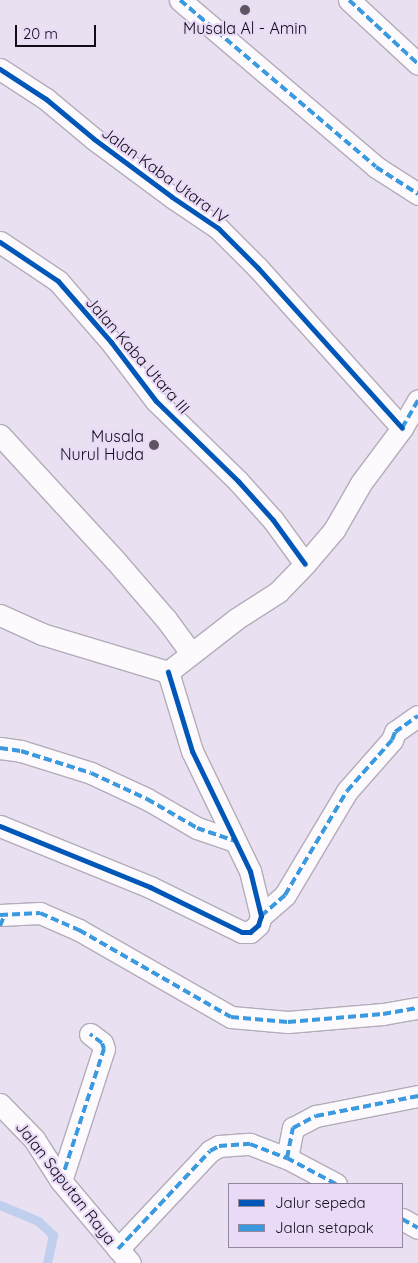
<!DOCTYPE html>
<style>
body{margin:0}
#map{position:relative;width:418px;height:1263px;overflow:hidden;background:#e9e0f1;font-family:Quicksand,sans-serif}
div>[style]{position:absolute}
.stream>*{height:9px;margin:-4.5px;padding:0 4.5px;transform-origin:4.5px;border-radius:4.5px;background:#bfcfed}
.roads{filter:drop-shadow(1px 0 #b3acb9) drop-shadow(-1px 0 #b3acb9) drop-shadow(0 1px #b3acb9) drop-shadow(0 -1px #b3acb9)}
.street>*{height:21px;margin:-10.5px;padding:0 10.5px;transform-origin:10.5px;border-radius:10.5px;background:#fcfafd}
.quiet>*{height:4px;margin-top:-2px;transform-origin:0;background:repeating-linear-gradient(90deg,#3a99df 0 8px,transparent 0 12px)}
.cycleway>*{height:5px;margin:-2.5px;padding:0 2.5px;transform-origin:2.5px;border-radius:2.5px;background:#0057b8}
.dots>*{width:14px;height:14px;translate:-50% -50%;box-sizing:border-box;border:2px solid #e9daf7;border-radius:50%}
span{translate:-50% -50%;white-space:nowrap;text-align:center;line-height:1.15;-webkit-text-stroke:4.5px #e9daf7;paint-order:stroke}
.poi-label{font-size:16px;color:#110c15}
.right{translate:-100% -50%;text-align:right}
.street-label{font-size:16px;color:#110c15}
.legend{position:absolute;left:228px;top:1183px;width:175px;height:65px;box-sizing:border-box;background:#e9daf7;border:1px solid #93889d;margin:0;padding:6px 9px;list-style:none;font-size:15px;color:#110c15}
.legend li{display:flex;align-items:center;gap:10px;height:25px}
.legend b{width:25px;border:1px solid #93889d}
.scale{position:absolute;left:15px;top:25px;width:81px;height:22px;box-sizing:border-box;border:2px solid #110c15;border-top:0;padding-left:6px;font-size:15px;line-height:18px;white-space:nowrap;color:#110c15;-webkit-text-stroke:4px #e9daf7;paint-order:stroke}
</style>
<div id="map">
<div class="stream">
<div style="left:0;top:1205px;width:41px;rotate:22.8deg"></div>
<div style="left:38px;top:1221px;width:21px;rotate:43deg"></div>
<div style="left:53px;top:1235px;width:29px;rotate:102deg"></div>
</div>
<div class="roads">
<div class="street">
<div style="left:180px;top:0;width:257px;rotate:40.4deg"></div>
<div style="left:376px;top:167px;width:50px;rotate:32.7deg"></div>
<div style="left:349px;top:0;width:94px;rotate:42.8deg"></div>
<div style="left:0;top:69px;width:55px;rotate:33.1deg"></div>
<div style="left:46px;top:99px;width:62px;rotate:39.8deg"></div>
<div style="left:94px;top:139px;width:97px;rotate:36.6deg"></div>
<div style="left:172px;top:197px;width:55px;rotate:34deg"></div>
<div style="left:218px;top:228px;width:57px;rotate:45deg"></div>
<div style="left:258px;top:268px;width:215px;rotate:48deg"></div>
<div style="left:0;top:242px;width:70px;rotate:33.9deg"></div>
<div style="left:58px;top:281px;width:81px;rotate:49deg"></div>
<div style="left:111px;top:342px;width:74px;rotate:52.7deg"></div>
<div style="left:156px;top:401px;width:115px;rotate:44.3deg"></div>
<div style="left:238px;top:481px;width:52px;rotate:48.1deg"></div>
<div style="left:273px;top:520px;width:54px;rotate:54deg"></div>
<div style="left:0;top:435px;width:170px;rotate:47.4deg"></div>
<div style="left:115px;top:560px;width:78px;rotate:49.2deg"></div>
<div style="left:166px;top:619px;width:42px;rotate:53.7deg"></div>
<div style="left:0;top:615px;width:46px;rotate:24.3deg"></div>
<div style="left:42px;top:634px;width:132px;rotate:16.8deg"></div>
<div style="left:168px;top:672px;width:86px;rotate:-37.9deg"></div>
<div style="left:236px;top:619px;width:50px;rotate:-32.7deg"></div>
<div style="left:278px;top:592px;width:39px;rotate:-46deg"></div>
<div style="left:305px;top:564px;width:45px;rotate:-49.5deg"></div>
<div style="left:334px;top:530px;width:54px;rotate:-60.1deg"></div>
<div style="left:361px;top:483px;width:69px;rotate:-53.3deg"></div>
<div style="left:402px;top:428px;width:32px;rotate:-60deg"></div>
<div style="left:0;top:748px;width:21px;rotate:8deg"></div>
<div style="left:21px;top:751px;width:73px;rotate:17.4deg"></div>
<div style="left:91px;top:773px;width:62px;rotate:24.9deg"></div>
<div style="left:147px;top:799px;width:58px;rotate:30.1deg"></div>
<div style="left:197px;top:828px;width:40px;rotate:18.9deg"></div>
<div style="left:0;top:826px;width:162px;rotate:22.1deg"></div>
<div style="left:150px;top:887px;width:102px;rotate:26.1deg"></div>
<div style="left:242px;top:932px;width:8px"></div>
<div style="left:250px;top:932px;width:11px;rotate:-41deg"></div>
<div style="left:258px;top:925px;width:9px;rotate:-72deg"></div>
<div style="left:261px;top:916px;width:46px;rotate:-103.7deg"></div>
<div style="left:250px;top:871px;width:133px;rotate:-115.8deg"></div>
<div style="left:192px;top:751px;width:83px;rotate:-106.9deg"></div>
<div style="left:0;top:915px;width:40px;rotate:-2.9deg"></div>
<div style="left:40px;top:913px;width:43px;rotate:23.6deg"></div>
<div style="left:79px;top:930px;width:175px;rotate:29.8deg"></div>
<div style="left:231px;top:1017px;width:57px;rotate:5deg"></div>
<div style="left:288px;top:1022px;width:95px;rotate:-4.8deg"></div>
<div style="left:383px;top:1014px;width:36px;rotate:-10deg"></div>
<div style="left:261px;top:916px;width:32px;rotate:-41deg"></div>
<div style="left:285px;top:895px;width:121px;rotate:-59.2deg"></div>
<div style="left:347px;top:791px;width:68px;rotate:-48.6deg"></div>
<div style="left:392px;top:740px;width:9px;rotate:-69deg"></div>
<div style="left:395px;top:732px;width:28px;rotate:-35deg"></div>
<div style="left:0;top:1104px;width:49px;rotate:45.8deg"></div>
<div style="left:34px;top:1139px;width:50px;rotate:57.3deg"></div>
<div style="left:61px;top:1181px;width:107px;rotate:49.9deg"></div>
<div style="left:61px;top:1181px;width:139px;rotate:-72deg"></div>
<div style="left:104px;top:1049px;width:6px;rotate:-108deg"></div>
<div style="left:102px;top:1043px;width:15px;rotate:-143deg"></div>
<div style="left:336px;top:1184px;width:55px;rotate:-152deg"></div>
<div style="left:287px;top:1158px;width:31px;rotate:-79deg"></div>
<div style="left:293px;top:1128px;width:26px;rotate:-28deg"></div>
<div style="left:316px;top:1116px;width:104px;rotate:-11.1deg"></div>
<div style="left:402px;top:1219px;width:18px;rotate:29deg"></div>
<div style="left:118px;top:1249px;width:134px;rotate:-46.8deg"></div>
<div style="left:210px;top:1151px;width:10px;rotate:-29deg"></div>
<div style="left:219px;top:1146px;width:31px;rotate:-4deg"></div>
<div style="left:250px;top:1144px;width:40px;rotate:21deg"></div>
</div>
</div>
<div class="quiet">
<div style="left:180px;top:0;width:257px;rotate:40.4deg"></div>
<div style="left:376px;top:167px;width:50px;rotate:32.7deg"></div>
<div style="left:349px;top:0;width:94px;rotate:42.8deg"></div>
<div style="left:402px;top:428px;width:32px;rotate:-60deg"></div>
<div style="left:0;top:748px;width:21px;rotate:8deg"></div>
<div style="left:21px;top:751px;width:73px;rotate:17.4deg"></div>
<div style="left:91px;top:773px;width:62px;rotate:24.9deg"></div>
<div style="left:147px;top:799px;width:58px;rotate:30.1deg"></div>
<div style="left:197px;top:828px;width:40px;rotate:18.9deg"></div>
<div style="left:0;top:915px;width:40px;rotate:-2.9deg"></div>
<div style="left:40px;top:913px;width:43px;rotate:23.6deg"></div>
<div style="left:79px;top:930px;width:175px;rotate:29.8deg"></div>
<div style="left:231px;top:1017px;width:57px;rotate:5deg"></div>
<div style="left:288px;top:1022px;width:95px;rotate:-4.8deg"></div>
<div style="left:383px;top:1014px;width:36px;rotate:-10deg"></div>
<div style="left:261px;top:916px;width:32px;rotate:-41deg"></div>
<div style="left:285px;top:895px;width:121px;rotate:-59.2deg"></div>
<div style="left:347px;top:791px;width:68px;rotate:-48.6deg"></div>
<div style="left:392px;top:740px;width:9px;rotate:-69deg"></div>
<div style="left:395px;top:732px;width:28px;rotate:-35deg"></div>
<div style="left:0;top:926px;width:11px;rotate:-68deg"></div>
<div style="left:61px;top:1181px;width:139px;rotate:-72deg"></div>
<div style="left:104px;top:1049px;width:6px;rotate:-108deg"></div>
<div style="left:102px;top:1043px;width:15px;rotate:-143deg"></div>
<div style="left:336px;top:1184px;width:55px;rotate:-152deg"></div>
<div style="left:287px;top:1158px;width:31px;rotate:-79deg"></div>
<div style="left:293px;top:1128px;width:26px;rotate:-28deg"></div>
<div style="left:316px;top:1116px;width:104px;rotate:-11.1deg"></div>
<div style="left:402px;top:1219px;width:18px;rotate:29deg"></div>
<div style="left:118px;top:1249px;width:134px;rotate:-46.8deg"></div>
<div style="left:210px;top:1151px;width:10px;rotate:-29deg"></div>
<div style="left:219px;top:1146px;width:31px;rotate:-4deg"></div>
<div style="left:250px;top:1144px;width:40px;rotate:21deg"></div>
</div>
<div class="cycleway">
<div style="left:0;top:69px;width:55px;rotate:33.1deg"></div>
<div style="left:46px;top:99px;width:62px;rotate:39.8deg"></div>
<div style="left:94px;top:139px;width:97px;rotate:36.6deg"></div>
<div style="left:172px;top:197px;width:55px;rotate:34deg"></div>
<div style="left:218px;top:228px;width:57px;rotate:45deg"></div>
<div style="left:258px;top:268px;width:215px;rotate:48deg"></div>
<div style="left:0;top:242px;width:70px;rotate:33.9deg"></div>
<div style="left:58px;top:281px;width:81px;rotate:49deg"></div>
<div style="left:111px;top:342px;width:74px;rotate:52.7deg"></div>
<div style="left:156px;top:401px;width:115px;rotate:44.3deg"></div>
<div style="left:238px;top:481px;width:52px;rotate:48.1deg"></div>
<div style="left:273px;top:520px;width:54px;rotate:54deg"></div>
<div style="left:0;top:826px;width:162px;rotate:22.1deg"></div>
<div style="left:150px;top:887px;width:102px;rotate:26.1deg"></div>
<div style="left:242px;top:932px;width:8px"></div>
<div style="left:250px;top:932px;width:11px;rotate:-41deg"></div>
<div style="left:258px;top:925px;width:9px;rotate:-72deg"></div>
<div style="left:261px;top:916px;width:46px;rotate:-103.7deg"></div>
<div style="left:250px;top:871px;width:133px;rotate:-115.8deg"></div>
<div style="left:192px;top:751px;width:83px;rotate:-106.9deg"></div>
</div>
<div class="dots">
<div style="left:245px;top:10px;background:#5d5662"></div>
<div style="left:154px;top:445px;background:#5d5662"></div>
</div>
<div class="poi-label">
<span style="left:245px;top:28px">Musala Al - Amin</span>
<span class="right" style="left:144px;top:445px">Musala<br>Nurul Huda</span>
</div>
<div class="street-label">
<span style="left:165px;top:175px;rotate:36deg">Jalan Kaba Utara IV</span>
<span style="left:138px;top:355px;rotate:49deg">Jalan Kaba Utara III</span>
<span style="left:66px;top:1183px;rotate:52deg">Jalan Saputan Raya</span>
</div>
<ul class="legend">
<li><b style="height:6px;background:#0057b8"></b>Jalur sepeda</li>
<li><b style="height:6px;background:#3a99df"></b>Jalan setapak</li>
</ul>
<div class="scale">20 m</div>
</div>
